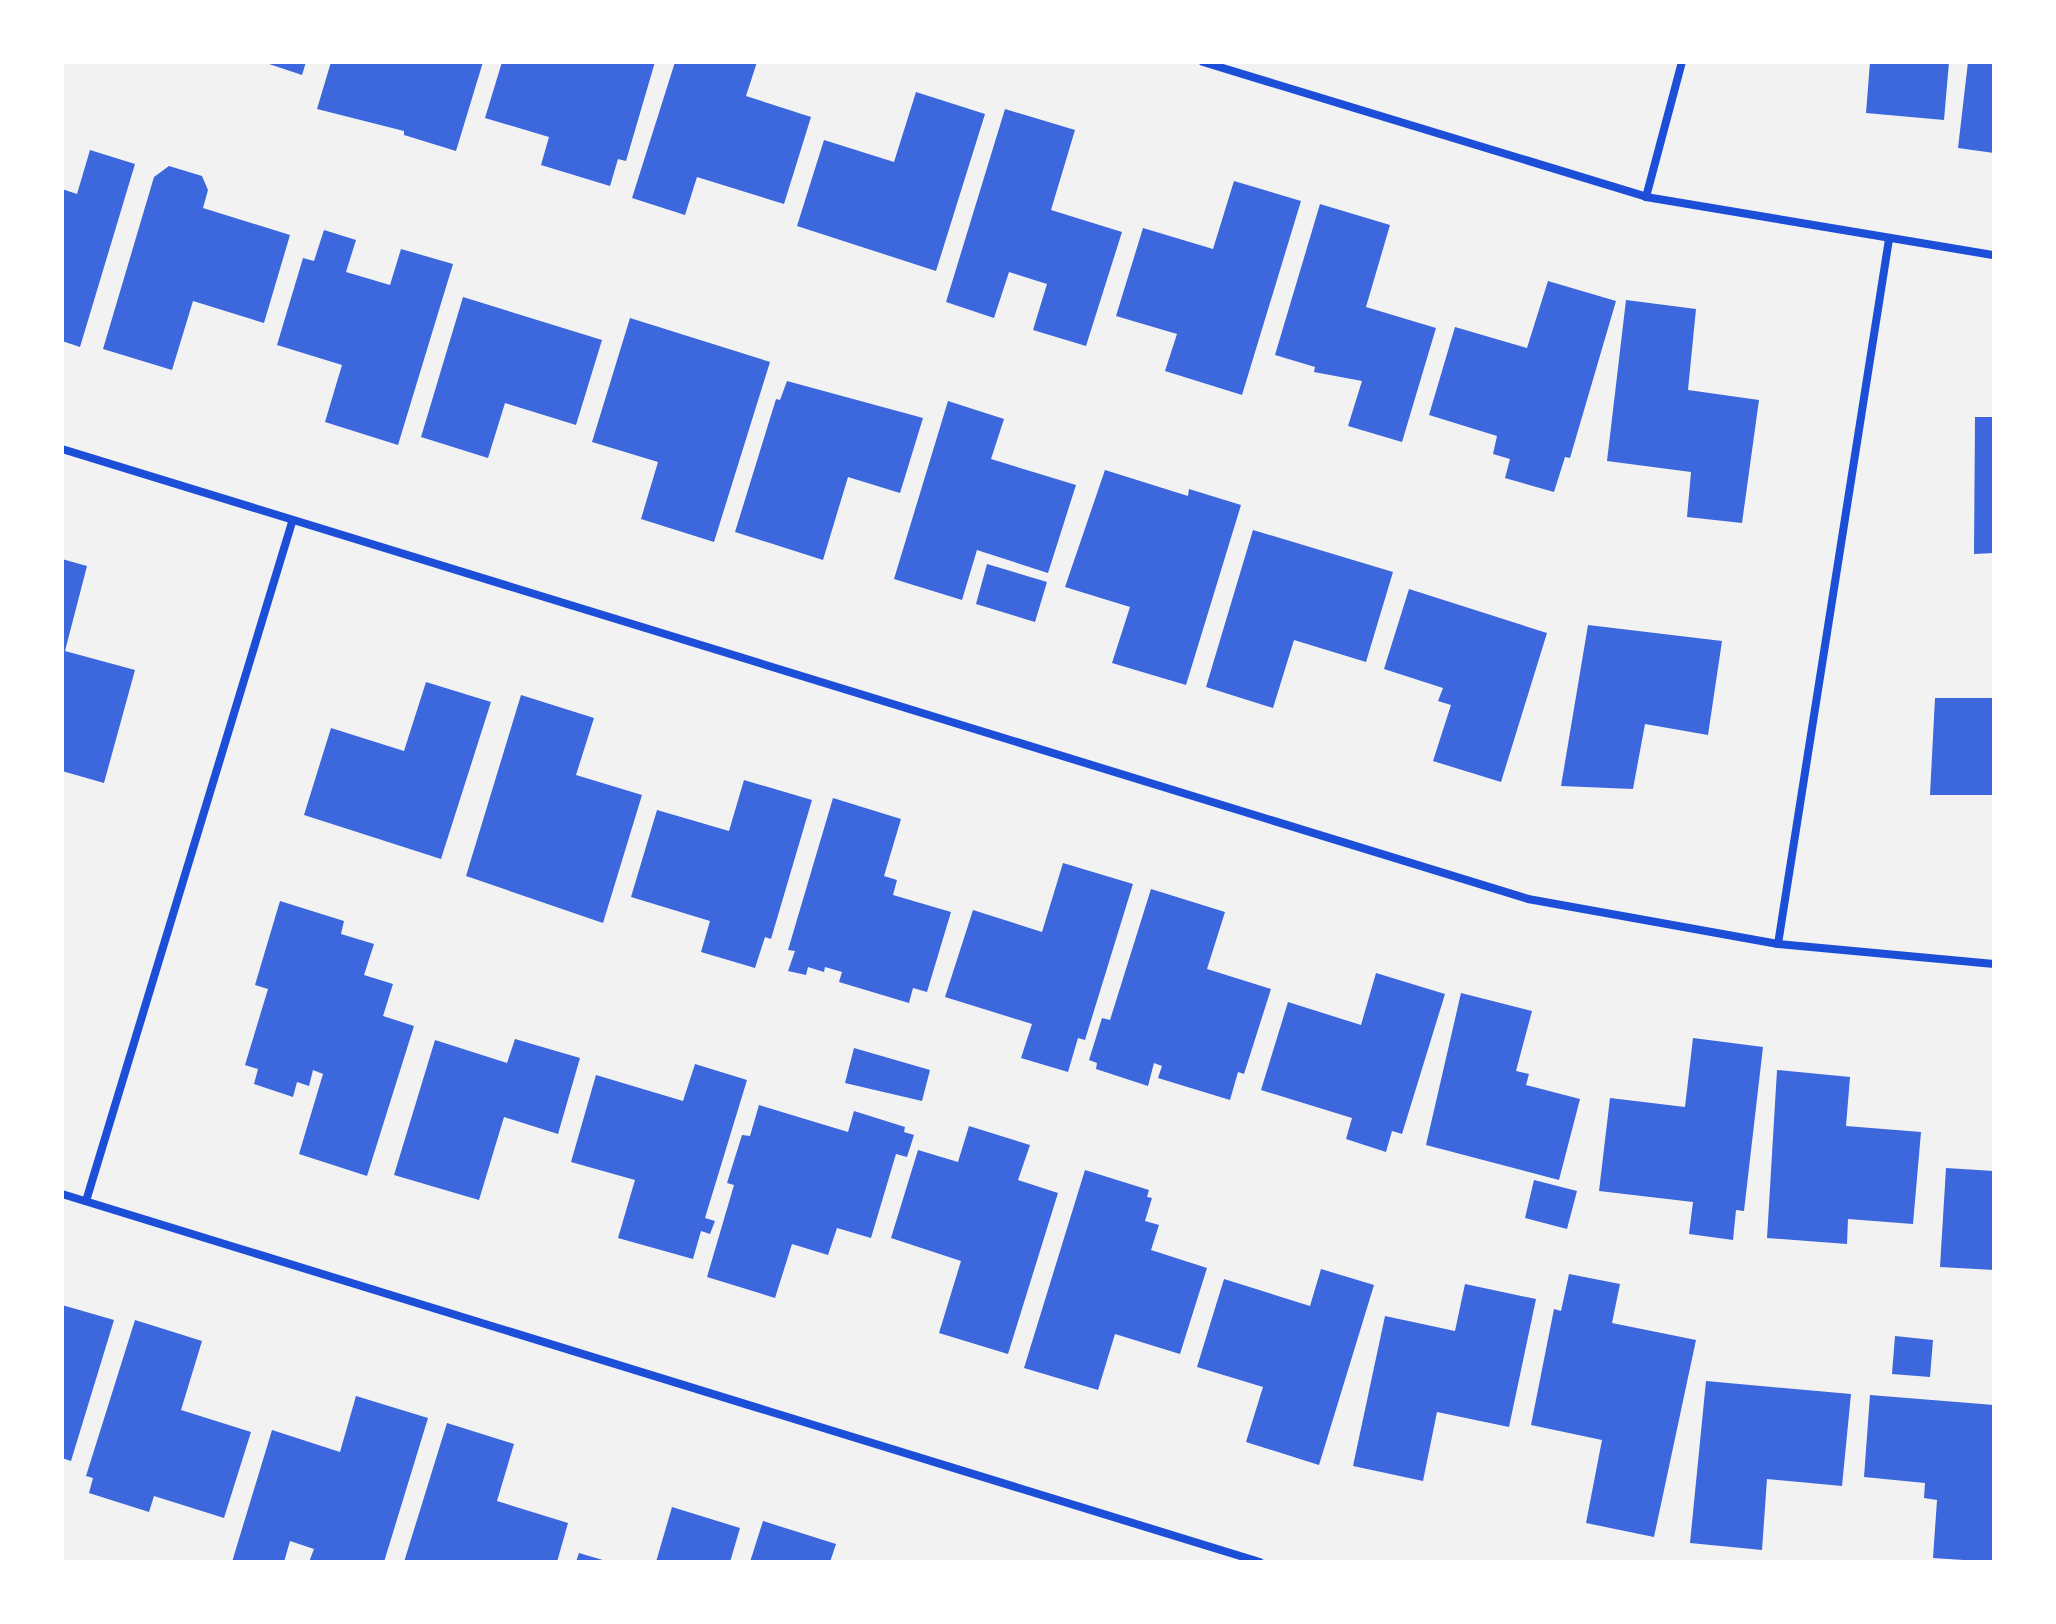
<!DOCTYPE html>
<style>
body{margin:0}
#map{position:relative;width:2056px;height:1624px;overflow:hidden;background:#f2f2f2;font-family:"Asap Condensed",sans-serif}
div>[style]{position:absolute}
.building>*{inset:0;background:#3d67dc}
.minor>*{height:8px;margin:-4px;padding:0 4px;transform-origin:4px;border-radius:4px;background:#1d4ed8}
span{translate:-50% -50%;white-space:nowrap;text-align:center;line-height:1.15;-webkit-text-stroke:8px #fff;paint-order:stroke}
.frame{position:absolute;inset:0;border:64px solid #fff;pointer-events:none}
</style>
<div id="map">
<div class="building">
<div style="clip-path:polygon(263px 62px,306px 62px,302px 75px)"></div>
<div style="clip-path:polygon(331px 62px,483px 62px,456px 151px,404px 135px,404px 131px,317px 109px)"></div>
<div style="clip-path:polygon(502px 62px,655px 62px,626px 161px,618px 159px,610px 186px,541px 165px,549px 137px,485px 118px)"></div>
<div style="clip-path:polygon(675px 62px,757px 62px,746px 96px,811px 117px,784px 204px,697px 177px,685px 215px,632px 198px)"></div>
<div style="clip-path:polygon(1870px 62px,1949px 62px,1944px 120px,1866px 113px)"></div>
<div style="clip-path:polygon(1968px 62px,1994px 62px,1994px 153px,1958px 148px)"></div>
<div style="clip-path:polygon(916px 92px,985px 114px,936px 271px,797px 226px,824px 140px,894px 162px)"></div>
<div style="clip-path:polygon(1005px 109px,1075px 130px,1051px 210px,1122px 232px,1086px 346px,1033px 330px,1047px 284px,1009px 272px,994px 318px,946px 302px)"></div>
<div style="clip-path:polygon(90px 150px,135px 164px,80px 347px,62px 341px,62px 189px,77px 194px)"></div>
<div style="clip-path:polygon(169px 166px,202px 176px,208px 190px,203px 208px,290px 235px,264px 323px,193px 301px,172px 370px,103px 349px,154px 177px)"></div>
<div style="clip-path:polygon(1234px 181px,1301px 201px,1242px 395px,1165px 371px,1177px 334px,1116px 316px,1143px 228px,1213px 249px)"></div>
<div style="clip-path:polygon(1320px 204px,1390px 225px,1366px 307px,1436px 328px,1402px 442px,1348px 426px,1362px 381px,1314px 372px,1315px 367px,1275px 355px)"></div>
<div style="clip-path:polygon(324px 230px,356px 240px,346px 272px,390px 285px,401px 249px,453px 264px,398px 445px,325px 422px,342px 365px,277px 345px,303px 258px,314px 261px)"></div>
<div style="clip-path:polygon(1548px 281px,1616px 301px,1570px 458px,1565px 457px,1554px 492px,1505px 478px,1510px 459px,1493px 454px,1497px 436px,1429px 415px,1455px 327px,1527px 348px)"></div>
<div style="clip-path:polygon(463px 297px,602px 340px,576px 425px,505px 403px,488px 458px,421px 437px)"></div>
<div style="clip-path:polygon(1626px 300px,1696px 309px,1688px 390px,1759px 400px,1742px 523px,1687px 517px,1691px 472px,1607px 461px)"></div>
<div style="clip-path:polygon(630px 318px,770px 362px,714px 542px,641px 519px,658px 462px,592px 442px)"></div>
<div style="clip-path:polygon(787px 381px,923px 418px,900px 493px,848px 477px,823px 560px,735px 532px,776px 399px,780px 400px)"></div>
<div style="clip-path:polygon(948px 401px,1004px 419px,991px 459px,1076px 485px,1048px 573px,977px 550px,962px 600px,894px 579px)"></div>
<div style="clip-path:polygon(1975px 417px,1994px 417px,1994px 553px,1974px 554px)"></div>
<div style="clip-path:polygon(1105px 470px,1188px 496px,1189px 489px,1241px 505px,1186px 685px,1112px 663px,1130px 607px,1065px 587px)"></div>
<div style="clip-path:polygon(1253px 530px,1393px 572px,1366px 662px,1294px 640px,1273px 708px,1206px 687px)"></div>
<div style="clip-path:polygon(62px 559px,87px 566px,65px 651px,135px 670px,104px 783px,62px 771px)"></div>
<div style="clip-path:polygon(987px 564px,1047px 582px,1035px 622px,976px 604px)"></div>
<div style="clip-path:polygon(1409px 589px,1547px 633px,1501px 782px,1433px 761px,1451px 705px,1438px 701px,1443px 688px,1384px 669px)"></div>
<div style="clip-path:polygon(1588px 625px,1722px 641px,1708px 735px,1645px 724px,1633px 789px,1561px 786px)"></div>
<div style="clip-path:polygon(426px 682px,491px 702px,441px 859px,304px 815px,331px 728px,404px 751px)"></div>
<div style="clip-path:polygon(521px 695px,594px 718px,576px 775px,642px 795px,603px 923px,466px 876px)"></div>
<div style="clip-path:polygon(1935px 698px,1994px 698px,1994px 795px,1930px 795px)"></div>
<div style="clip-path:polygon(744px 780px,812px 800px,771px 939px,765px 937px,755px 968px,701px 952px,710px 921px,631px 897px,657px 810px,729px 831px)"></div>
<div style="clip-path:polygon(833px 798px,901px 819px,884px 876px,897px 880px,893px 895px,951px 912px,927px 992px,913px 988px,909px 1003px,839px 982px,842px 972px,825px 967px,824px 972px,808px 967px,806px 975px,788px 971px,795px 951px,788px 950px)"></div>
<div style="clip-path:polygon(1063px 863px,1133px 884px,1085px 1040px,1078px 1038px,1068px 1072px,1021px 1058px,1032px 1024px,945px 997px,973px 910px,1042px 932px)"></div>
<div style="clip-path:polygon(1151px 889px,1225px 912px,1207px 969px,1271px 989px,1244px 1074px,1238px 1072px,1230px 1100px,1158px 1078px,1162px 1066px,1154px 1063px,1148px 1086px,1096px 1069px,1097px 1063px,1089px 1060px,1102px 1018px,1110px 1020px)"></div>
<div style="clip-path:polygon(280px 901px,344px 921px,341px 934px,374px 944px,364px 975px,393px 984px,383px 1016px,414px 1026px,367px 1176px,299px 1154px,323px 1074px,313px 1070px,309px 1086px,297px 1082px,293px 1097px,254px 1084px,258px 1069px,245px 1065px,268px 989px,255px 985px)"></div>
<div style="clip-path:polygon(1376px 973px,1445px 994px,1402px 1134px,1392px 1131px,1386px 1152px,1346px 1139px,1352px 1118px,1261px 1090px,1288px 1002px,1361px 1025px)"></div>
<div style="clip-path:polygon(1461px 993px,1532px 1011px,1516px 1071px,1529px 1074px,1526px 1085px,1580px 1099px,1559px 1180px,1426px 1145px)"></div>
<div style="clip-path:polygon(1693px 1038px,1763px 1047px,1744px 1211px,1736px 1210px,1733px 1240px,1689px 1234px,1693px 1202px,1599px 1191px,1610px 1098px,1685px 1107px)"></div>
<div style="clip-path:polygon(515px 1039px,580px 1058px,558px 1134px,504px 1117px,479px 1200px,394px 1175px,435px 1040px,507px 1063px)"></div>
<div style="clip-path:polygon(854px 1048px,930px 1070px,922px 1101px,845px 1083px)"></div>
<div style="clip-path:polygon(695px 1064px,747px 1080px,705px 1218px,715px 1221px,710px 1234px,701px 1231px,693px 1259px,618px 1238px,635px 1180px,571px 1162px,596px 1075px,683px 1101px)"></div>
<div style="clip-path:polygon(1777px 1070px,1850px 1077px,1846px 1126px,1921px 1132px,1913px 1224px,1848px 1219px,1847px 1244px,1767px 1238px)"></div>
<div style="clip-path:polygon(759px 1105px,848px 1132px,854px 1111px,905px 1127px,904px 1132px,914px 1135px,907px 1157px,896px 1154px,871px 1238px,837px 1228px,828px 1255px,792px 1244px,775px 1298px,707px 1277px,734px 1185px,727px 1183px,742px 1135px,750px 1136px)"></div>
<div style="clip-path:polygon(969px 1126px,1030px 1145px,1018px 1180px,1058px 1193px,1008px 1354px,939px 1333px,961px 1261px,891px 1238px,918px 1150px,958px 1162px)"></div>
<div style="clip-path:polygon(1946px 1168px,1994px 1171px,1994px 1270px,1940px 1267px)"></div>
<div style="clip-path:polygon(1085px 1170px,1149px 1190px,1147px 1197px,1152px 1198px,1145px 1221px,1159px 1225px,1151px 1250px,1207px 1268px,1180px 1354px,1115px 1334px,1098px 1390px,1024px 1368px)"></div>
<div style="clip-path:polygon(1534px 1180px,1577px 1191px,1567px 1229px,1525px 1218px)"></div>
<div style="clip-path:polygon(1321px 1269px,1374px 1285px,1319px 1465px,1246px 1442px,1263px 1387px,1197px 1367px,1224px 1279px,1310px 1306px)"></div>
<div style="clip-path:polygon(1569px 1274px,1620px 1284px,1612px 1323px,1696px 1340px,1654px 1537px,1586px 1523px,1602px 1440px,1531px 1425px,1554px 1309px,1561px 1311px)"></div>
<div style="clip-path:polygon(1465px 1284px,1536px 1299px,1509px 1427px,1437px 1412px,1423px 1481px,1353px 1466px,1385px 1316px,1455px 1331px)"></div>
<div style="clip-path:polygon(62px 1305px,114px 1320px,71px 1461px,62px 1458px)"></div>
<div style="clip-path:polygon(135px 1320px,202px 1341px,181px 1410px,251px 1432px,224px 1518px,154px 1496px,149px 1512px,89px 1493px,93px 1478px,86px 1476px)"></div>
<div style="clip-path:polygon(1895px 1336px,1933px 1340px,1930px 1377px,1892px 1374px)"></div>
<div style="clip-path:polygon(1706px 1381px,1851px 1394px,1842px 1486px,1767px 1479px,1762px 1550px,1690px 1543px)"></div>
<div style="clip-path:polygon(1870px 1395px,1994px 1405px,1994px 1562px,1933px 1558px,1937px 1500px,1924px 1498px,1925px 1483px,1864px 1477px)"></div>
<div style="clip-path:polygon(356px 1396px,428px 1418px,384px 1562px,309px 1562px,314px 1549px,290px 1541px,284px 1562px,232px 1562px,272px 1430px,340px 1452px)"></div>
<div style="clip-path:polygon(447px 1423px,514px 1444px,497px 1501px,568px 1523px,557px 1562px,404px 1562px)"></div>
<div style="clip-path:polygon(672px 1507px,740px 1528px,730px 1562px,656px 1562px)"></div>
<div style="clip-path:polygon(763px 1521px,836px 1544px,830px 1562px,750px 1562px)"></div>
<div style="clip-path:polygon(579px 1553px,606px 1561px,606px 1562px,576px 1562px)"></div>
</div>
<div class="minor">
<div style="left:1203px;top:62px;width:463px;rotate:16.9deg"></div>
<div style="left:1646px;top:197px;width:353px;rotate:9.5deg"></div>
<div style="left:1646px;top:197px;width:140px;rotate:-75.1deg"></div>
<div style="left:62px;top:449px;width:1534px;rotate:17.06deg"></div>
<div style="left:1528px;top:899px;width:254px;rotate:10.2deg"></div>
<div style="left:1778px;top:944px;width:217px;rotate:5.3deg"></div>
<div style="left:1778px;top:944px;width:714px;rotate:-81.05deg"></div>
<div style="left:62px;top:1194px;width:1253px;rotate:17.08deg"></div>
<div style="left:86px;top:1201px;width:710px;rotate:-73.12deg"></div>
</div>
<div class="frame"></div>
</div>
